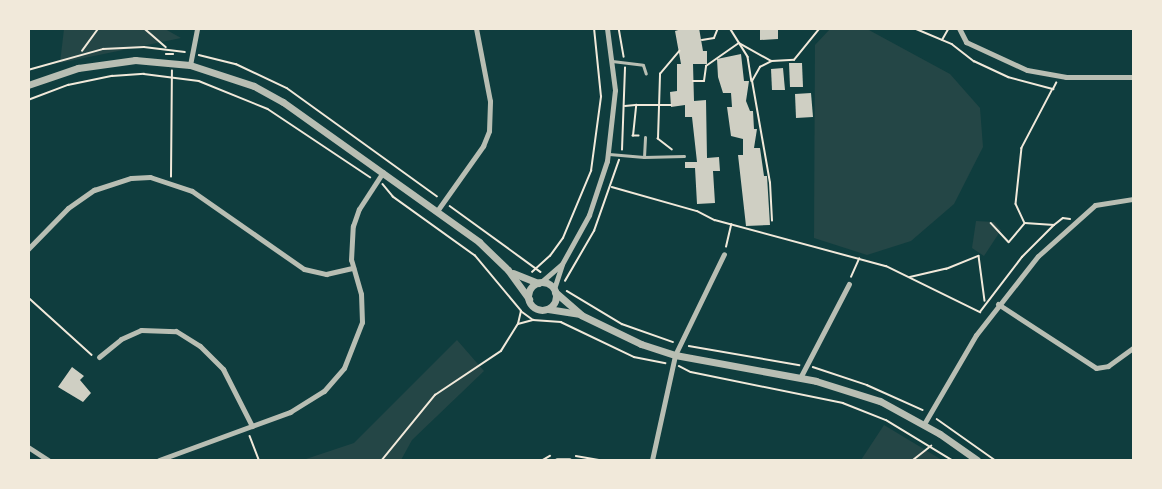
<!DOCTYPE html>
<style>
body{margin:0}
#map{position:relative;width:1162px;height:489px;overflow:hidden;background:#0f3d3e;font-family:"Space Grotesk",sans-serif}
div>[style]{position:absolute}
.green>*{inset:0;background:#244646}
.building>*{inset:0;background:#cfcfc3}
.path>*{height:1.5px;margin:-0.75px;padding:0 0.75px;transform-origin:0.75px;border-radius:0.75px;background:#f1e9da}
.service>*{height:3px;margin:-1.5px;padding:0 1.5px;transform-origin:1.5px;border-radius:1.5px;background:#b8beb3}
.minor>*{height:5px;margin:-2.5px;padding:0 2.5px;transform-origin:2.5px;border-radius:2.5px;background:#b8beb3}
.tertiary>*{height:7px;margin:-3.5px;padding:0 3.5px;transform-origin:3.5px;border-radius:3.5px;background:#b8beb3}
.tertiary>.ring{margin:-3.5px;padding:0;box-sizing:content-box;background:none;border:7px solid #b8beb3;border-radius:50%}
span{translate:-50% -50%;white-space:nowrap;text-align:center;line-height:1.15;-webkit-text-stroke:5px #f1e9da;paint-order:stroke}
.frame{position:absolute;inset:0;border:30px solid #f1e9da;pointer-events:none}
</style>
<div id="map">
<div class="green">
<div style="clip-path:polygon(64px 29px,165px 29px,181px 38px,60px 63px)"></div>
<div style="clip-path:polygon(830px 29px,867px 29px,950px 74px,980px 108px,983px 147px,954px 204px,911px 241px,867px 255px,814px 238px,815px 45px)"></div>
<div style="clip-path:polygon(976px 221px,994px 222px,1001px 230px,984px 256px,972px 248px)"></div>
<div style="clip-path:polygon(457px 340px,484px 371px,412px 440px,401px 460px,303px 460px,354px 443px)"></div>
<div style="clip-path:polygon(884px 425px,942px 460px,861px 460px)"></div>
</div>
<div class="building">
<div style="clip-path:polygon(685px 28px,699px 28px,703px 51px,707px 51px,707px 64px,693px 64px,694px 101px,706px 100px,707px 158px,719px 157px,720px 171px,713px 171px,715px 203px,697px 204px,695px 168px,685px 168px,685px 162px,697px 162px,692px 117px,685px 117px,685px 105px,671px 107px,670px 92px,677px 91px,677px 64px,681px 64px,675px 31px)"></div>
<div style="clip-path:polygon(760px 28px,778px 28px,778px 39px,760px 40px)"></div>
<div style="clip-path:polygon(741px 54px,744px 81px,749px 81px,746px 101px,750px 111px,753px 111px,754px 129px,757px 129px,754px 148px,760px 148px,764px 176px,767px 176px,770px 225px,746px 226px,738px 155px,743px 155px,743px 139px,731px 136px,727px 107px,732px 107px,731px 93px,723px 93px,718px 77px,717px 59px)"></div>
<div style="clip-path:polygon(789px 63px,802px 63px,803px 87px,790px 87px)"></div>
<div style="clip-path:polygon(783px 68px,785px 90px,772px 90px,771px 69px)"></div>
<div style="clip-path:polygon(811px 93px,813px 117px,796px 118px,795px 94px)"></div>
<div style="clip-path:polygon(72px 367px,84px 376px,80px 380px,91px 393px,83px 402px,58px 387px)"></div>
</div>
<div class="path">
<div style="left:144px;top:28px;width:29px;rotate:41deg"></div>
<div style="left:619px;top:28px;width:29px;rotate:80deg"></div>
<div style="left:730px;top:28px;width:34px;rotate:58deg"></div>
<div style="left:748px;top:57px;width:24px;rotate:81deg"></div>
<div style="left:914px;top:28px;width:41px;rotate:22.8deg"></div>
<div style="left:952px;top:44px;width:28px;rotate:38deg"></div>
<div style="left:974px;top:61px;width:38px;rotate:25deg"></div>
<div style="left:1008px;top:77px;width:47px;rotate:14.9deg"></div>
<div style="left:1053px;top:89px;width:7px;rotate:-63deg"></div>
<div style="left:702px;top:40px;width:12px;rotate:-9deg"></div>
<div style="left:714px;top:38px;width:11px;rotate:-68deg"></div>
<div style="left:942px;top:40px;width:14px;rotate:-60deg"></div>
<div style="left:82px;top:51px;width:29px;rotate:-54deg"></div>
<div style="left:166px;top:54px;width:7px"></div>
<div style="left:199px;top:55px;width:38px;rotate:14deg"></div>
<div style="left:236px;top:64px;width:56px;rotate:25.2deg"></div>
<div style="left:287px;top:88px;width:185px;rotate:35.8deg"></div>
<div style="left:28px;top:70px;width:78px;rotate:-15.6deg"></div>
<div style="left:103px;top:49px;width:41px;rotate:-2.8deg"></div>
<div style="left:144px;top:47px;width:41px;rotate:7deg"></div>
<div style="left:693px;top:81px;width:11px"></div>
<div style="left:704px;top:81px;width:15px;rotate:-82deg"></div>
<div style="left:706px;top:66px;width:40px;rotate:-34.9deg"></div>
<div style="left:739px;top:43px;width:37px;rotate:29deg"></div>
<div style="left:1053px;top:89px;width:67px;rotate:117.7deg"></div>
<div style="left:1022px;top:148px;width:56px;rotate:96.1deg"></div>
<div style="left:1016px;top:204px;width:21px;rotate:65deg"></div>
<div style="left:1025px;top:223px;width:29px;rotate:4deg"></div>
<div style="left:1054px;top:225px;width:11px;rotate:-38deg"></div>
<div style="left:1063px;top:218px;width:7px;rotate:8deg"></div>
<div style="left:28px;top:100px;width:43px;rotate:-20.6deg"></div>
<div style="left:68px;top:85px;width:45px;rotate:-11.6deg"></div>
<div style="left:112px;top:76px;width:32px;rotate:-4deg"></div>
<div style="left:144px;top:74px;width:55px;rotate:7.3deg"></div>
<div style="left:199px;top:81px;width:74px;rotate:22.1deg"></div>
<div style="left:268px;top:109px;width:123px;rotate:33.7deg"></div>
<div style="left:625px;top:106px;width:10px;rotate:-6deg"></div>
<div style="left:639px;top:136px;width:6px;rotate:180deg"></div>
<div style="left:633px;top:136px;width:31px;rotate:-84deg"></div>
<div style="left:636px;top:105px;width:35px"></div>
<div style="left:622px;top:150px;width:82px;rotate:-87.9deg"></div>
<div style="left:672px;top:150px;width:18px;rotate:-142deg"></div>
<div style="left:658px;top:139px;width:65px;rotate:-88.2deg"></div>
<div style="left:660px;top:74px;width:30px;rotate:-50deg"></div>
<div style="left:171px;top:177px;width:106px;rotate:-89.5deg"></div>
<div style="left:612px;top:187px;width:88px;rotate:15.8deg"></div>
<div style="left:697px;top:211px;width:20px;rotate:27deg"></div>
<div style="left:715px;top:220px;width:177px;rotate:15.1deg"></div>
<div style="left:886px;top:266px;width:105px;rotate:26.1deg"></div>
<div style="left:980px;top:312px;width:69px;rotate:-52.6deg"></div>
<div style="left:1022px;top:257px;width:45px;rotate:-45deg"></div>
<div style="left:450px;top:206px;width:112px;rotate:36deg"></div>
<div style="left:772px;top:221px;width:38px;rotate:-93deg"></div>
<div style="left:770px;top:183px;width:104px;rotate:-100deg"></div>
<div style="left:752px;top:81px;width:16px;rotate:-60deg"></div>
<div style="left:760px;top:67px;width:13px;rotate:-27deg"></div>
<div style="left:772px;top:61px;width:22px;rotate:-3deg"></div>
<div style="left:794px;top:60px;width:41px;rotate:-50.9deg"></div>
<div style="left:991px;top:223px;width:26px;rotate:47deg"></div>
<div style="left:1009px;top:242px;width:23px;rotate:-50deg"></div>
<div style="left:726px;top:247px;width:23px;rotate:-77deg"></div>
<div style="left:532px;top:272px;width:24px;rotate:-42deg"></div>
<div style="left:550px;top:256px;width:22px;rotate:-54deg"></div>
<div style="left:563px;top:238px;width:73px;rotate:-67.3deg"></div>
<div style="left:591px;top:171px;width:75px;rotate:-82.3deg"></div>
<div style="left:601px;top:97px;width:69px;rotate:-95.8deg"></div>
<div style="left:851px;top:277px;width:20px;rotate:-66deg"></div>
<div style="left:910px;top:277px;width:37px;rotate:-13deg"></div>
<div style="left:946px;top:269px;width:35px;rotate:-22deg"></div>
<div style="left:979px;top:256px;width:45px;rotate:82.4deg"></div>
<div style="left:565px;top:281px;width:58px;rotate:-59.9deg"></div>
<div style="left:594px;top:231px;width:75px;rotate:-70.6deg"></div>
<div style="left:567px;top:291px;width:64px;rotate:31deg"></div>
<div style="left:622px;top:324px;width:54px;rotate:19.4deg"></div>
<div style="left:28px;top:297px;width:86px;rotate:42.2deg"></div>
<div style="left:521px;top:311px;width:14px;rotate:36deg"></div>
<div style="left:518px;top:324px;width:16px;rotate:-15deg"></div>
<div style="left:533px;top:320px;width:28px;rotate:4deg"></div>
<div style="left:561px;top:322px;width:81px;rotate:25.6deg"></div>
<div style="left:634px;top:357px;width:32px;rotate:11deg"></div>
<div style="left:689px;top:346px;width:112px;rotate:9.8deg"></div>
<div style="left:679px;top:366px;width:13px;rotate:27deg"></div>
<div style="left:691px;top:372px;width:155px;rotate:11.5deg"></div>
<div style="left:843px;top:403px;width:46px;rotate:21.6deg"></div>
<div style="left:886px;top:420px;width:77px;rotate:31.2deg"></div>
<div style="left:813px;top:367px;width:57px;rotate:18.4deg"></div>
<div style="left:867px;top:385px;width:61px;rotate:24.1deg"></div>
<div style="left:937px;top:419px;width:71px;rotate:35.3deg"></div>
<div style="left:250px;top:436px;width:26px;rotate:69deg"></div>
<div style="left:576px;top:456px;width:23px;rotate:10deg"></div>
<div style="left:382px;top:460px;width:84px;rotate:-50.8deg"></div>
<div style="left:435px;top:395px;width:79px;rotate:-33.7deg"></div>
<div style="left:501px;top:351px;width:32px;rotate:-58deg"></div>
<div style="left:518px;top:324px;width:13px;rotate:-77deg"></div>
<div style="left:521px;top:311px;width:72px;rotate:-129.9deg"></div>
<div style="left:475px;top:256px;width:101px;rotate:-144.3deg"></div>
<div style="left:393px;top:197px;width:16px;rotate:-130deg"></div>
<div style="left:543px;top:460px;width:8px;rotate:-30deg"></div>
<div style="left:913px;top:460px;width:23px;rotate:-38deg"></div>
</div>
<div class="service">
<div style="left:612px;top:61px;width:31px;rotate:7deg"></div>
<div style="left:643px;top:65px;width:9px;rotate:72deg"></div>
<div style="left:609px;top:154px;width:35px;rotate:5deg"></div>
<div style="left:644px;top:157px;width:20px;rotate:-87deg"></div>
<div style="left:644px;top:157px;width:40px;rotate:-1.4deg"></div>
</div>
<div class="minor">
<div style="left:959px;top:28px;width:16px;rotate:63deg"></div>
<div style="left:966px;top:42px;width:67px;rotate:24.7deg"></div>
<div style="left:1027px;top:70px;width:40px;rotate:10deg"></div>
<div style="left:1066px;top:77px;width:68px"></div>
<div style="left:190px;top:65px;width:38px;rotate:-79deg"></div>
<div style="left:437px;top:211px;width:80px;rotate:-54.7deg"></div>
<div style="left:483px;top:146px;width:16px;rotate:-68deg"></div>
<div style="left:489px;top:131px;width:30px;rotate:-88deg"></div>
<div style="left:490px;top:101px;width:74px;rotate:-100.9deg"></div>
<div style="left:28px;top:249px;width:57px;rotate:-45.7deg"></div>
<div style="left:68px;top:208px;width:32px;rotate:-35deg"></div>
<div style="left:94px;top:190px;width:39px;rotate:-18deg"></div>
<div style="left:131px;top:178px;width:19px;rotate:-3deg"></div>
<div style="left:150px;top:177px;width:44px;rotate:18.4deg"></div>
<div style="left:192px;top:191px;width:136px;rotate:34.9deg"></div>
<div style="left:304px;top:269px;width:23px;rotate:13deg"></div>
<div style="left:326px;top:274px;width:28px;rotate:-13deg"></div>
<div style="left:540px;top:283px;width:28px;rotate:-41deg"></div>
<div style="left:554px;top:289px;width:26px;rotate:-72deg"></div>
<div style="left:562px;top:264px;width:56px;rotate:-61.1deg"></div>
<div style="left:589px;top:215px;width:57px;rotate:-71.6deg"></div>
<div style="left:607px;top:161px;width:71px;rotate:-83.6deg"></div>
<div style="left:615px;top:90px;width:63px;rotate:-97.4deg"></div>
<div style="left:998px;top:304px;width:117px;rotate:33.1deg"></div>
<div style="left:1096px;top:368px;width:12px;rotate:-9deg"></div>
<div style="left:1108px;top:366px;width:32px;rotate:-36deg"></div>
<div style="left:99px;top:357px;width:28px;rotate:-39deg"></div>
<div style="left:121px;top:339px;width:22px;rotate:-24deg"></div>
<div style="left:141px;top:330px;width:35px;rotate:2deg"></div>
<div style="left:176px;top:331px;width:28px;rotate:32deg"></div>
<div style="left:200px;top:346px;width:33px;rotate:45deg"></div>
<div style="left:223px;top:369px;width:64px;rotate:63deg"></div>
<div style="left:800px;top:378px;width:106px;rotate:-62.5deg"></div>
<div style="left:924px;top:424px;width:103px;rotate:-59.7deg"></div>
<div style="left:976px;top:335px;width:100px;rotate:-51.9deg"></div>
<div style="left:1038px;top:256px;width:76px;rotate:-41.8deg"></div>
<div style="left:1095px;top:205px;width:39px;rotate:-9deg"></div>
<div style="left:28px;top:447px;width:24px;rotate:33deg"></div>
<div style="left:159px;top:460px;width:140px;rotate:-20.1deg"></div>
<div style="left:290px;top:412px;width:40px;rotate:-32deg"></div>
<div style="left:324px;top:391px;width:30px;rotate:-49deg"></div>
<div style="left:344px;top:368px;width:49px;rotate:-68.6deg"></div>
<div style="left:362px;top:322px;width:28px;rotate:-92deg"></div>
<div style="left:361px;top:294px;width:35px;rotate:-106deg"></div>
<div style="left:351px;top:260px;width:34px;rotate:-87deg"></div>
<div style="left:353px;top:226px;width:18px;rotate:-71deg"></div>
<div style="left:359px;top:209px;width:44px;rotate:-57deg"></div>
<div style="left:557px;top:460px;width:12px"></div>
<div style="left:652px;top:460px;width:107px;rotate:-77.6deg"></div>
<div style="left:675px;top:355px;width:112px;rotate:-64.1deg"></div>
</div>
<div class="tertiary">
<div style="left:28px;top:85px;width:53px;rotate:-18.8deg"></div>
<div style="left:78px;top:68px;width:58px;rotate:-8deg"></div>
<div style="left:135px;top:60px;width:55px;rotate:5.2deg"></div>
<div style="left:190px;top:65px;width:67px;rotate:18.2deg"></div>
<div style="left:254px;top:86px;width:33px;rotate:29deg"></div>
<div style="left:283px;top:102px;width:241px;rotate:35.5deg"></div>
<div style="left:479px;top:242px;width:40px;rotate:44deg"></div>
<div style="left:508px;top:270px;width:36px;rotate:54deg"></div>
<div style="left:513px;top:273px;width:27px;rotate:22deg"></div>
<div class="ring" style="left:528px;top:282px;width:21px;height:21px"></div>
<div style="left:555px;top:292px;width:35px;rotate:41deg"></div>
<div style="left:581px;top:315px;width:67px;rotate:25.8deg"></div>
<div style="left:641px;top:344px;width:36px;rotate:18deg"></div>
<div style="left:675px;top:355px;width:143px;rotate:10.4deg"></div>
<div style="left:816px;top:381px;width:67px;rotate:17.4deg"></div>
<div style="left:880px;top:401px;width:68px;rotate:28.8deg"></div>
<div style="left:940px;top:434px;width:45px;rotate:35.1deg"></div>
<div style="left:548px;top:309px;width:31px;rotate:9deg"></div>
</div>
<div class="frame"></div>
</div>
